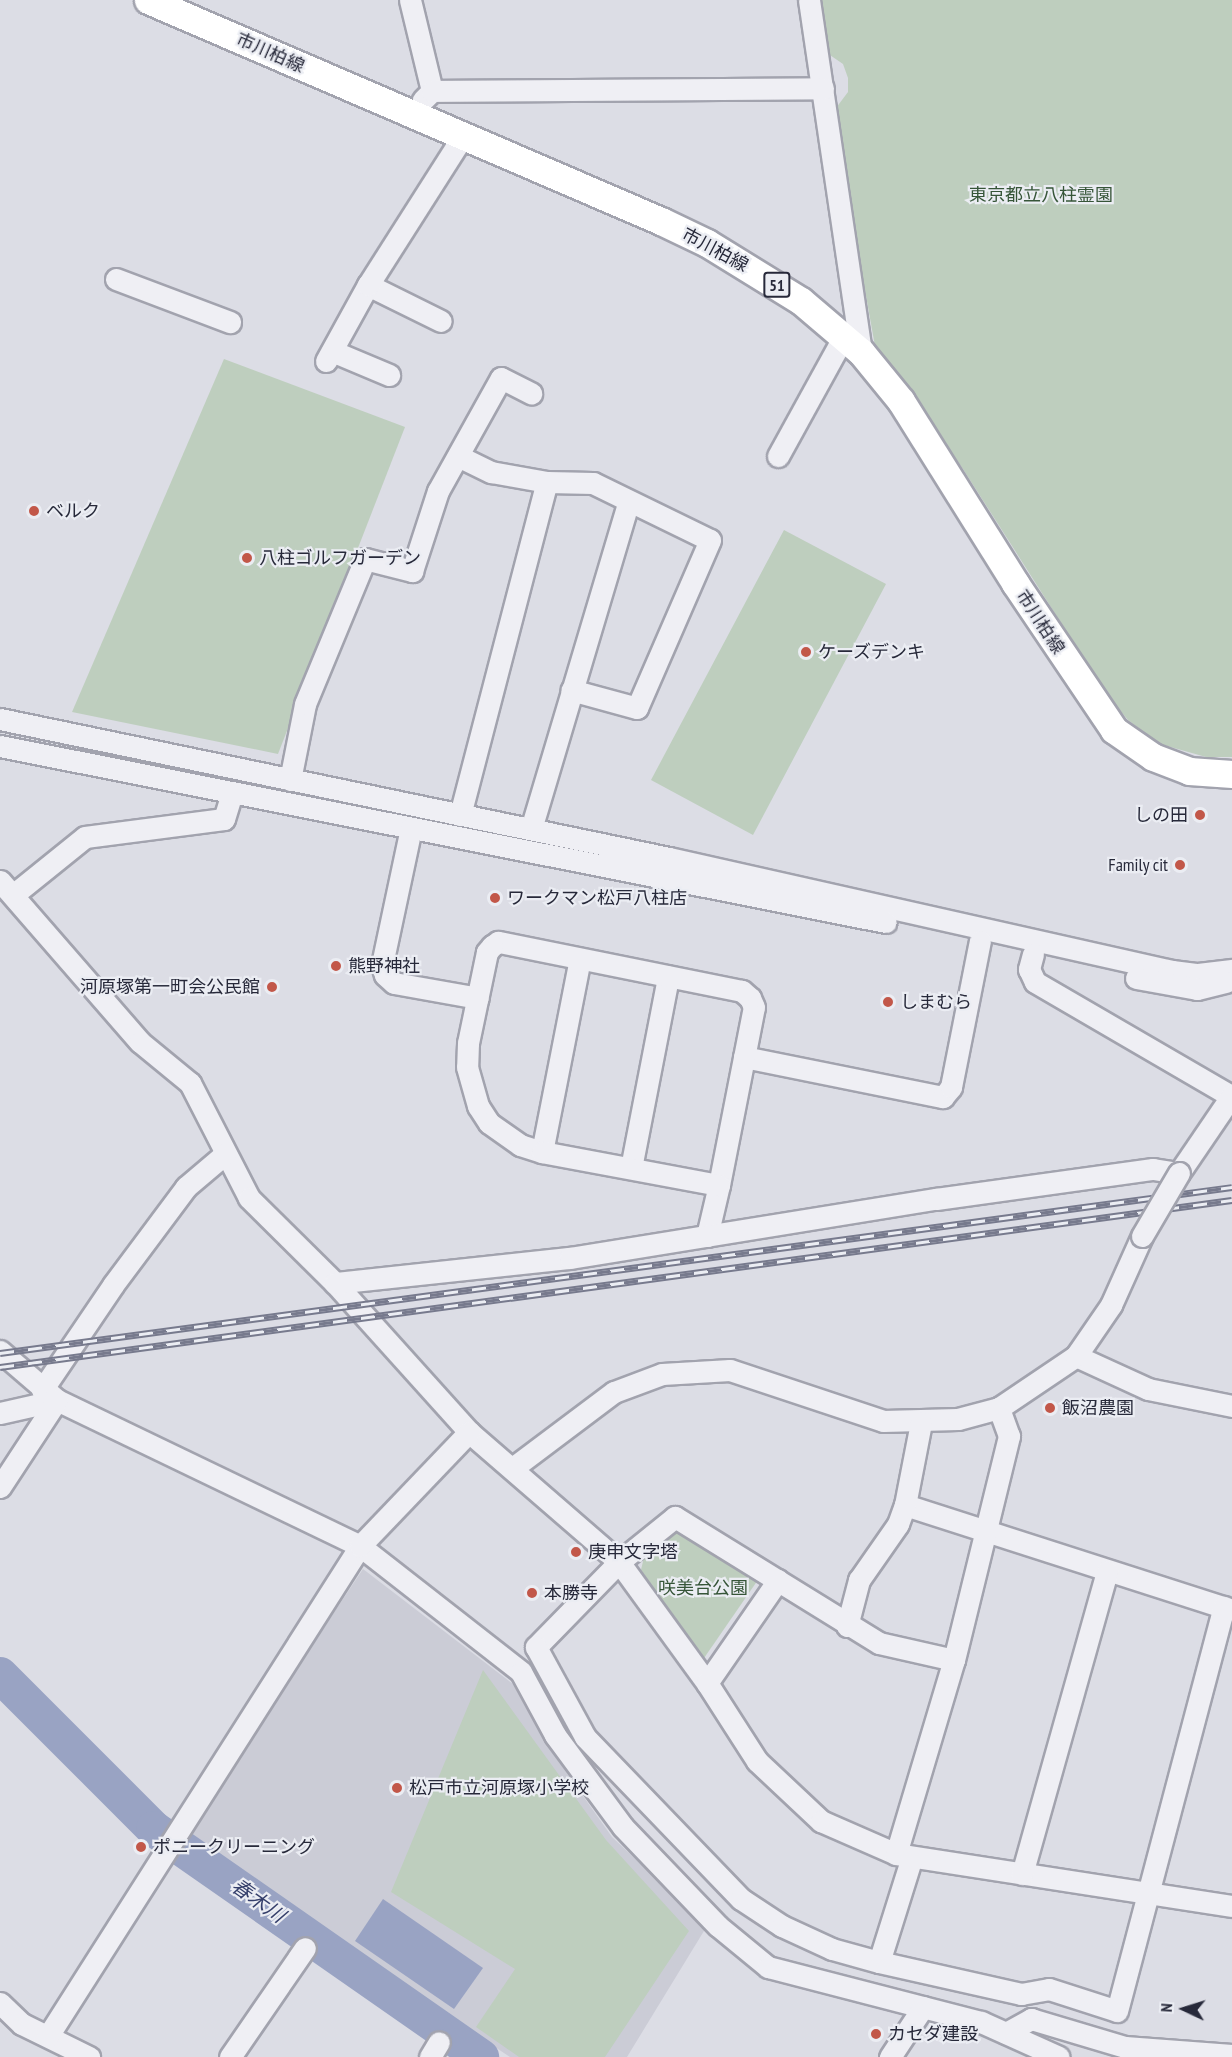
<!DOCTYPE html>
<meta charset="utf-8">
<style>
body{margin:0}
#map{position:relative;width:1232px;height:2057px;overflow:hidden;background:#dcdde5;font-family:"PT Sans Narrow","Noto Sans JP",sans-serif}
div>[style]{position:absolute}
.built>*{inset:0;background:#cbccd6}
.green>*{inset:0;background:#becebe}
.water>*{inset:0;background:#99a3c3}
.river>*{height:36px;margin:-18px;padding:0 18px;transform-origin:18px;border-radius:18px;background:#99a3c3}
.roads{filter:drop-shadow(2px 0 #a2a3ae) drop-shadow(-2px 0 #a2a3ae) drop-shadow(0 2px #a2a3ae) drop-shadow(0 -2px #a2a3ae)}
.minor>*{height:21px;margin:-10.5px;padding:0 10.5px;transform-origin:10.5px;border-radius:10.5px;background:#efeff4}
.major>*{height:27px;margin:-13.5px;padding:0 13.5px;transform-origin:13.5px;border-radius:13.5px;background:#fff}
.rail>*{height:7px;margin-top:-3.5px;transform-origin:0;background:repeating-linear-gradient(90deg,#ebedf3 0 14px,#777a8d 0 28px);box-sizing:border-box;border-block:2px solid #777a8d}
.bridges{filter:drop-shadow(2px 0 #a2a3ae) drop-shadow(-2px 0 #a2a3ae) drop-shadow(0 2px #a2a3ae) drop-shadow(0 -2px #a2a3ae)}
.minor-bridge>*{height:21px;margin:-10.5px;padding:0 10.5px;transform-origin:10.5px;border-radius:10.5px;background:#efeff4}
.dots>*{width:16px;height:16px;translate:-50% -50%;box-sizing:border-box;border:3px solid #ebedf3;border-radius:50%}
span{translate:-50% -50%;white-space:nowrap;text-align:center;line-height:1.15;-webkit-text-stroke:4.5px #ebedf3;paint-order:stroke}
.shield-label span{padding:2px 4px;background:#ebedf3;border:2px solid;border-radius:4px;-webkit-text-stroke-width:0}
.shield-label{font-size:16px;color:#27293a;font-weight:700}
.street-label{font-size:18px;color:#27293a}
.park-label{font-size:18px;color:#365538}
.poi-label{font-size:18px;color:#27293a}
.left{translate:0 -50%;text-align:left}
.right{translate:-100% -50%;text-align:right}
.water-label{font-size:20px;color:#353f6b;font-style:italic}
.north{position:absolute;left:1154px;top:1979px;width:60px;height:60px;-webkit-text-stroke:4px #ebedf3;paint-order:stroke;rotate:274deg;font-size:16px;font-weight:700;line-height:24px;text-align:center;color:#27293a}
.north::after{content:'';display:block;margin:auto;width:21px;height:27px;background:#27293a;clip-path:polygon(50% 0,100% 100%,50% 72%,0 100%)}
</style>
<div id="map">
<div class="built">
<div style="clip-path:polygon(363px 1569px,513px 1684px,547px 1745px,612px 1837px,707px 1926px,627px 2057px,510px 2057px,344px 1947px,188px 1832px)"></div>
</div>
<div class="green">
<div style="clip-path:polygon(815px 0,1232px 0,1232px 757px,1206px 757px,1160px 744px,1128px 720px,1105px 692px,963px 469px,875px 346px,833px 112px,848px 92px,848px 78px,843px 64px,824px 51px)"></div>
<div style="clip-path:polygon(224px 359px,405px 427px,278px 754px,72px 712px)"></div>
<div style="clip-path:polygon(784px 530px,886px 584px,753px 835px,651px 780px)"></div>
<div style="clip-path:polygon(675px 1526px,762px 1574px,702px 1661px,641px 1570px,644px 1557px)"></div>
<div style="clip-path:polygon(483px 1670px,606px 1840px,689px 1931px,605px 2057px,519px 2057px,476px 2027px,515px 1969px,391px 1892px)"></div>
</div>
<div class="water">
<div style="clip-path:polygon(383px 1899px,483px 1968px,454px 2009px,355px 1941px)"></div>
</div>
<div class="river">
<div style="left:0;top:1675px;width:218px;rotate:45deg"></div>
<div style="left:154px;top:1829px;width:399px;rotate:34.9deg"></div>
</div>
<div class="roads">
<div class="minor">
<div style="left:410px;top:0;width:94px;rotate:76.4deg"></div>
<div style="left:432px;top:91px;width:13px;rotate:135deg"></div>
<div style="left:809px;top:0;width:356px;rotate:81.6deg"></div>
<div style="left:432px;top:91px;width:391px;rotate:-0.4deg"></div>
<div style="left:116px;top:279px;width:122px;rotate:20.7deg"></div>
<div style="left:368px;top:285px;width:81px;rotate:26.3deg"></div>
<div style="left:332px;top:351px;width:62px;rotate:22.8deg"></div>
<div style="left:326px;top:361px;width:87px;rotate:-61.1deg"></div>
<div style="left:368px;top:285px;width:177px;rotate:-57.5deg"></div>
<div style="left:458px;top:456px;width:37px;rotate:26deg"></div>
<div style="left:491px;top:472px;width:57px;rotate:10.1deg"></div>
<div style="left:778px;top:456px;width:137px;rotate:-61.2deg"></div>
<div style="left:0;top:719px;width:683px;rotate:11.74deg"></div>
<div style="left:669px;top:858px;width:516px;rotate:12.66deg"></div>
<div style="left:1172px;top:971px;width:26px;rotate:7deg"></div>
<div style="left:1198px;top:974px;width:34px;rotate:-7deg"></div>
<div style="left:0;top:746px;width:903px;rotate:11.24deg"></div>
<div style="left:290px;top:780px;width:77px;rotate:-78.8deg"></div>
<div style="left:305px;top:704px;width:157px;rotate:-67.5deg"></div>
<div style="left:365px;top:559px;width:49px;rotate:14.3deg"></div>
<div style="left:412px;top:571px;width:84px;rotate:-72deg"></div>
<div style="left:438px;top:491px;width:129px;rotate:-60.9deg"></div>
<div style="left:501px;top:378px;width:34px;rotate:27deg"></div>
<div style="left:460px;top:815px;width:344px;rotate:-75.4deg"></div>
<div style="left:547px;top:482px;width:46px;rotate:1.2deg"></div>
<div style="left:593px;top:483px;width:130px;rotate:26deg"></div>
<div style="left:710px;top:540px;width:183px;rotate:113.5deg"></div>
<div style="left:637px;top:708px;width:68px;rotate:-164.7deg"></div>
<div style="left:411px;top:828px;width:140px;rotate:102deg"></div>
<div style="left:382px;top:965px;width:10px;rotate:73deg"></div>
<div style="left:385px;top:975px;width:12px;rotate:42deg"></div>
<div style="left:394px;top:983px;width:85px;rotate:10.1deg"></div>
<div style="left:531px;top:829px;width:342px;rotate:-73.4deg"></div>
<div style="left:0;top:881px;width:213px;rotate:49deg"></div>
<div style="left:140px;top:1042px;width:65px;rotate:39.4deg"></div>
<div style="left:190px;top:1083px;width:129px;rotate:62.8deg"></div>
<div style="left:249px;top:1198px;width:121px;rotate:44.7deg"></div>
<div style="left:335px;top:1283px;width:200px;rotate:48deg"></div>
<div style="left:469px;top:1432px;width:198px;rotate:40.9deg"></div>
<div style="left:619px;top:1562px;width:150px;rotate:54deg"></div>
<div style="left:707px;top:1683px;width:93px;rotate:57.3deg"></div>
<div style="left:757px;top:1761px;width:88px;rotate:43.2deg"></div>
<div style="left:821px;top:1821px;width:82px;rotate:23.7deg"></div>
<div style="left:896px;top:1854px;width:340px;rotate:8.8deg"></div>
<div style="left:13px;top:895px;width:92px;rotate:-38.9deg"></div>
<div style="left:85px;top:837px;width:140px;rotate:-7.4deg"></div>
<div style="left:224px;top:819px;width:28px;rotate:-73deg"></div>
<div style="left:1033px;top:954px;width:16px;rotate:105deg"></div>
<div style="left:1029px;top:969px;width:14px;rotate:65deg"></div>
<div style="left:1035px;top:982px;width:227px;rotate:30.2deg"></div>
<div style="left:1136px;top:978px;width:62px;rotate:10.2deg"></div>
<div style="left:1197px;top:989px;width:30px;rotate:-14deg"></div>
<div style="left:744px;top:1057px;width:203px;rotate:11.4deg"></div>
<div style="left:943px;top:1097px;width:13px;rotate:-51deg"></div>
<div style="left:951px;top:1087px;width:149px;rotate:-78.8deg"></div>
<div style="left:542px;top:1152px;width:197px;rotate:-78.9deg"></div>
<div style="left:631px;top:1168px;width:195px;rotate:-79deg"></div>
<div style="left:707px;top:1236px;width:52px;rotate:-76.8deg"></div>
<div style="left:719px;top:1185px;width:181px;rotate:-78.9deg"></div>
<div style="left:754px;top:1007px;width:10px;rotate:-114deg"></div>
<div style="left:750px;top:998px;width:11px;rotate:-139deg"></div>
<div style="left:742px;top:991px;width:249px;rotate:-168.6deg"></div>
<div style="left:498px;top:942px;width:7px;rotate:146deg"></div>
<div style="left:492px;top:946px;width:8px;rotate:130deg"></div>
<div style="left:487px;top:952px;width:93px;rotate:101.8deg"></div>
<div style="left:468px;top:1043px;width:24px;rotate:92deg"></div>
<div style="left:467px;top:1067px;width:41px;rotate:74.2deg"></div>
<div style="left:478px;top:1106px;width:20px;rotate:57deg"></div>
<div style="left:489px;top:1123px;width:38px;rotate:35deg"></div>
<div style="left:520px;top:1145px;width:23px;rotate:18deg"></div>
<div style="left:542px;top:1152px;width:180px;rotate:10.6deg"></div>
<div style="left:335px;top:1283px;width:236px;rotate:-6.1deg"></div>
<div style="left:570px;top:1258px;width:371px;rotate:-9.2deg"></div>
<div style="left:936px;top:1199px;width:219px;rotate:-7.9deg"></div>
<div style="left:1153px;top:1169px;width:26px;rotate:9deg"></div>
<div style="left:1179px;top:1173px;width:94px;rotate:-55.8deg"></div>
<div style="left:0;top:1351px;width:75px;rotate:40.7deg"></div>
<div style="left:57px;top:1400px;width:336px;rotate:25.7deg"></div>
<div style="left:360px;top:1546px;width:204px;rotate:38deg"></div>
<div style="left:521px;top:1672px;width:72px;rotate:61.6deg"></div>
<div style="left:555px;top:1735px;width:114px;rotate:53.5deg"></div>
<div style="left:623px;top:1827px;width:137px;rotate:46.2deg"></div>
<div style="left:718px;top:1926px;width:65px;rotate:39.4deg"></div>
<div style="left:768px;top:1967px;width:220px;rotate:14.5deg"></div>
<div style="left:981px;top:2022px;width:85px;rotate:24.2deg"></div>
<div style="left:1076px;top:1356px;width:79px;rotate:24.6deg"></div>
<div style="left:1148px;top:1389px;width:86px;rotate:11.4deg"></div>
<div style="left:42px;top:1390px;width:127px;rotate:-55.9deg"></div>
<div style="left:113px;top:1285px;width:122px;rotate:-53.3deg"></div>
<div style="left:186px;top:1187px;width:51px;rotate:-40.2deg"></div>
<div style="left:0;top:1413px;width:58px;rotate:-12.8deg"></div>
<div style="left:514px;top:1467px;width:125px;rotate:-36.9deg"></div>
<div style="left:614px;top:1392px;width:51px;rotate:-20.6deg"></div>
<div style="left:662px;top:1374px;width:68px;rotate:-3.4deg"></div>
<div style="left:730px;top:1370px;width:161px;rotate:18.4deg"></div>
<div style="left:883px;top:1421px;width:75px;rotate:-1.5deg"></div>
<div style="left:958px;top:1419px;width:42px;rotate:-15deg"></div>
<div style="left:999px;top:1408px;width:93px;rotate:-34deg"></div>
<div style="left:1076px;top:1356px;width:62px;rotate:-55.5deg"></div>
<div style="left:1111px;top:1305px;width:76px;rotate:-65.8deg"></div>
<div style="left:0;top:1487px;width:104px;rotate:-56.8deg"></div>
<div style="left:905px;top:1505px;width:343px;rotate:17.8deg"></div>
<div style="left:847px;top:1626px;width:48px;rotate:-75.4deg"></div>
<div style="left:859px;top:1580px;width:68px;rotate:-55.1deg"></div>
<div style="left:898px;top:1524px;width:20px;rotate:-70deg"></div>
<div style="left:905px;top:1505px;width:84px;rotate:-79deg"></div>
<div style="left:954px;top:1660px;width:231px;rotate:-76.2deg"></div>
<div style="left:1009px;top:1436px;width:30px;rotate:-110deg"></div>
<div style="left:707px;top:1683px;width:125px;rotate:-55.4deg"></div>
<div style="left:896px;top:1854px;width:202px;rotate:-73.4deg"></div>
<div style="left:954px;top:1660px;width:77px;rotate:-167.2deg"></div>
<div style="left:879px;top:1643px;width:240px;rotate:-148.3deg"></div>
<div style="left:675px;top:1517px;width:72px;rotate:141.2deg"></div>
<div style="left:619px;top:1562px;width:119px;rotate:134.3deg"></div>
<div style="left:536px;top:1647px;width:102px;rotate:61.4deg"></div>
<div style="left:585px;top:1737px;width:225px;rotate:46.1deg"></div>
<div style="left:741px;top:1899px;width:49px;rotate:33.4deg"></div>
<div style="left:782px;top:1926px;width:55px;rotate:24.7deg"></div>
<div style="left:832px;top:1949px;width:49px;rotate:15.5deg"></div>
<div style="left:879px;top:1962px;width:146px;rotate:12.7deg"></div>
<div style="left:1021px;top:1994px;width:28px;rotate:-10deg"></div>
<div style="left:1049px;top:1989px;width:71px;rotate:17.9deg"></div>
<div style="left:1117px;top:2011px;width:418px;rotate:-75.2deg"></div>
<div style="left:1022px;top:1874px;width:314px;rotate:-74.3deg"></div>
<div style="left:879px;top:1962px;width:110px;rotate:-72.6deg"></div>
<div style="left:0;top:2003px;width:30px;rotate:44deg"></div>
<div style="left:22px;top:2024px;width:75px;rotate:26.2deg"></div>
<div style="left:1006px;top:2033px;width:29px;rotate:-29deg"></div>
<div style="left:1031px;top:2019px;width:98px;rotate:16.6deg"></div>
<div style="left:1125px;top:2047px;width:107px;rotate:4.3deg"></div>
<div style="left:48px;top:2036px;width:581px;rotate:-57.51deg"></div>
<div style="left:360px;top:1546px;width:158px;rotate:-46.3deg"></div>
<div style="left:230px;top:2057px;width:132px;rotate:-55.5deg"></div>
<div style="left:430px;top:2057px;width:17px;rotate:-59deg"></div>
<div style="left:890px;top:2057px;width:60px;rotate:-56.6deg"></div>
</div>
<div class="major">
<div style="left:148px;top:0;width:559px;rotate:23.31deg"></div>
<div style="left:661px;top:221px;width:51px;rotate:25.6deg"></div>
<div style="left:707px;top:243px;width:110px;rotate:31.7deg"></div>
<div style="left:801px;top:301px;width:79px;rotate:40.4deg"></div>
<div style="left:861px;top:352px;width:63px;rotate:50.8deg"></div>
<div style="left:901px;top:401px;width:215px;rotate:57.9deg"></div>
<div style="left:1015px;top:583px;width:177px;rotate:56deg"></div>
<div style="left:1114px;top:730px;width:47px;rotate:34.7deg"></div>
<div style="left:1153px;top:757px;width:39px;rotate:21deg"></div>
<div style="left:1189px;top:771px;width:43px;rotate:4deg"></div>
</div>
</div>
<div class="rail">
<div style="left:0;top:1353px;width:1243px;rotate:-7.67deg"></div>
<div style="left:0;top:1367px;width:1243px;rotate:-7.72deg"></div>
</div>
<div class="bridges">
<div class="minor-bridge">
<div style="left:1142px;top:1236px;width:73px;rotate:-59.6deg"></div>
</div>
</div>
<div class="dots">
<div style="left:34px;top:511px;background:#c25749"></div>
<div style="left:247px;top:558px;background:#c25749"></div>
<div style="left:806px;top:652px;background:#c25749"></div>
<div style="left:1200px;top:815px;background:#c25749"></div>
<div style="left:1180px;top:865px;background:#c25749"></div>
<div style="left:495px;top:898px;background:#c25749"></div>
<div style="left:336px;top:966px;background:#c25749"></div>
<div style="left:272px;top:987px;background:#c25749"></div>
<div style="left:888px;top:1002px;background:#c25749"></div>
<div style="left:1050px;top:1408px;background:#c25749"></div>
<div style="left:576px;top:1552px;background:#c25749"></div>
<div style="left:532px;top:1593px;background:#c25749"></div>
<div style="left:397px;top:1788px;background:#c25749"></div>
<div style="left:141px;top:1847px;background:#c25749"></div>
<div style="left:876px;top:2034px;background:#c25749"></div>
</div>
<div class="shield-label">
<span style="left:777px;top:285px">51</span>
</div>
<div class="street-label">
<span style="left:270px;top:53px;rotate:24deg">市川柏線</span>
<span style="left:715px;top:250px;rotate:28deg">市川柏線</span>
<span style="left:1040px;top:622px;rotate:57deg">市川柏線</span>
</div>
<div class="park-label">
<span style="left:1041px;top:195px">東京都立八柱霊園</span>
<span style="left:703px;top:1588px">咲美台公園</span>
</div>
<div class="poi-label">
<span class="left" style="left:46px;top:511px">ベルク</span>
<span class="left" style="left:259px;top:558px">八柱ゴルフガーデン</span>
<span class="left" style="left:818px;top:652px">ケーズデンキ</span>
<span class="right" style="left:1188px;top:815px">しの田</span>
<span class="right" style="left:1168px;top:865px">Family cit</span>
<span class="left" style="left:507px;top:898px">ワークマン松戸八柱店</span>
<span class="left" style="left:348px;top:966px">熊野神社</span>
<span class="right" style="left:260px;top:987px">河原塚第一町会公民館</span>
<span class="left" style="left:900px;top:1002px">しまむら</span>
<span class="left" style="left:1062px;top:1408px">飯沼農園</span>
<span class="left" style="left:588px;top:1552px">庚申文字塔</span>
<span class="left" style="left:544px;top:1593px">本勝寺</span>
<span class="left" style="left:409px;top:1788px">松戸市立河原塚小学校</span>
<span class="left" style="left:153px;top:1847px">ポニークリーニング</span>
<span class="left" style="left:888px;top:2034px">カセダ建設</span>
</div>
<div class="water-label">
<span style="left:258px;top:1901px;rotate:35deg">春木川</span>
</div>
<div class="north">N</div>
</div>
